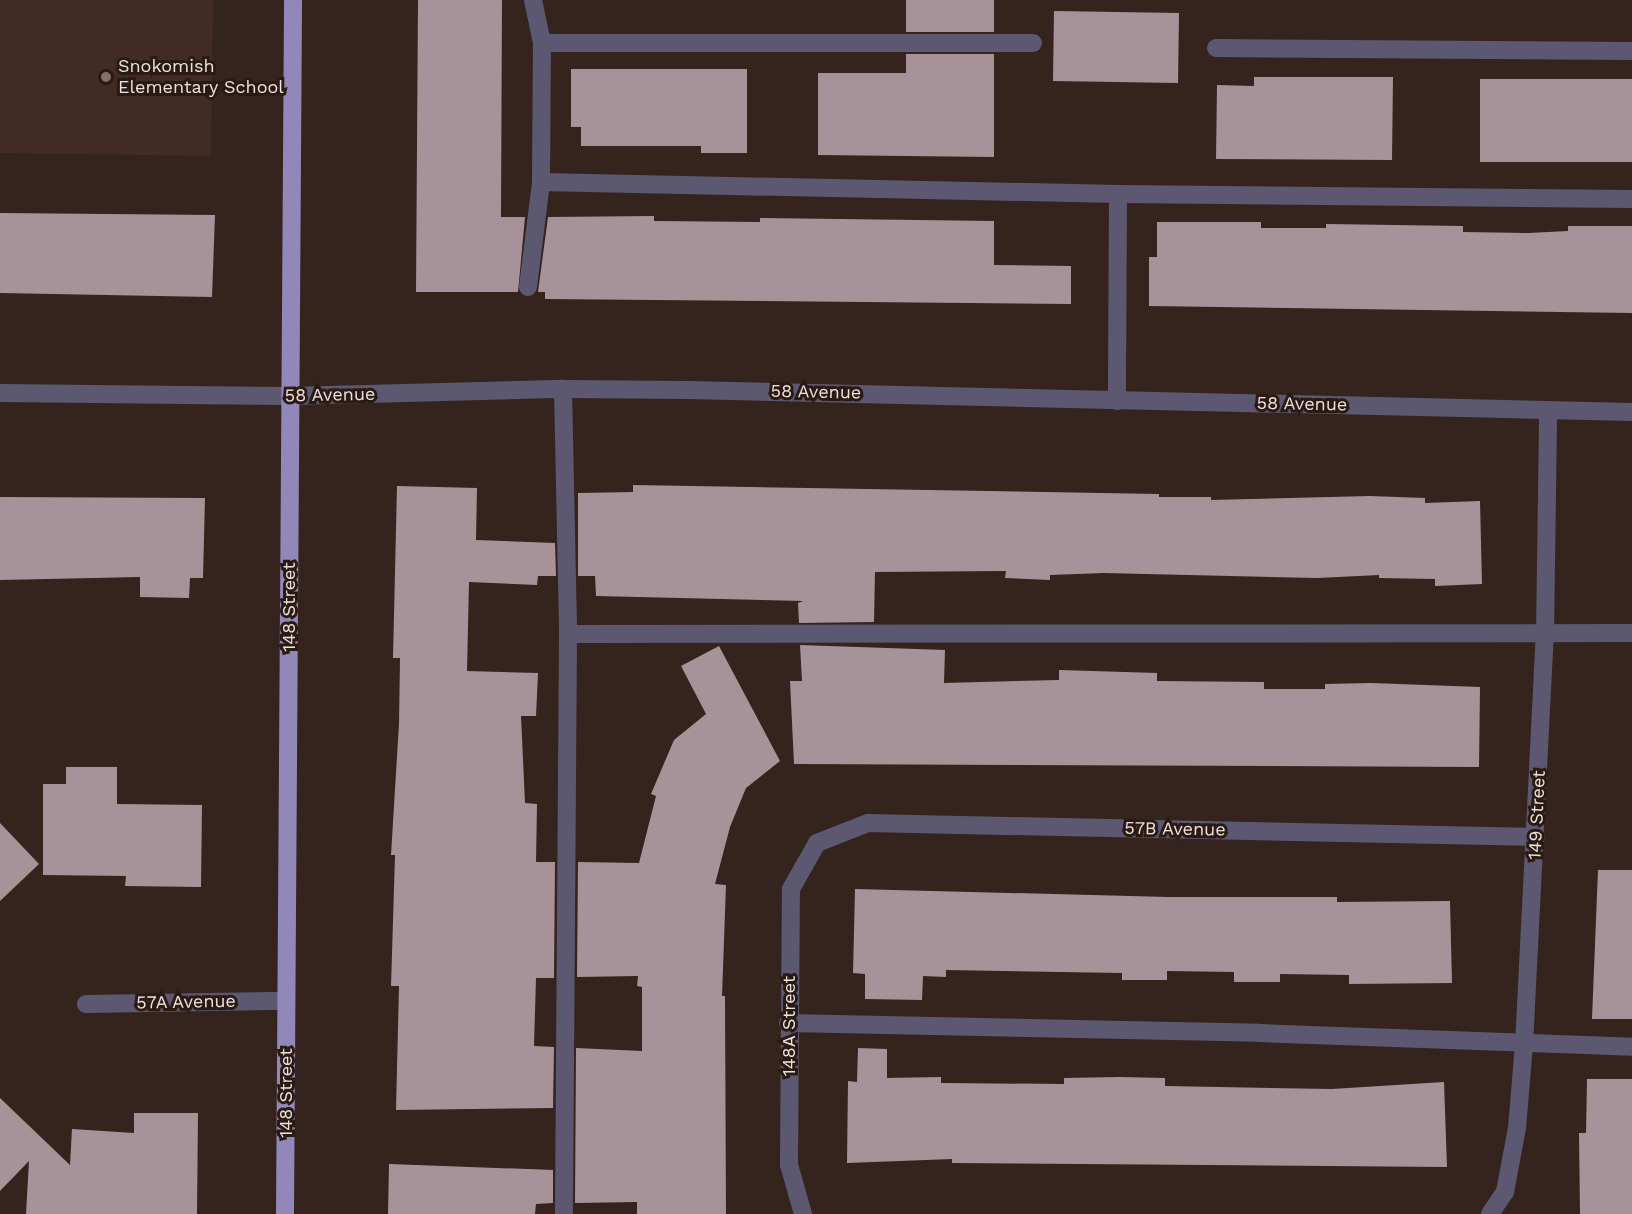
<!DOCTYPE html>
<style>
body{margin:0}
#map{position:relative;width:1632px;height:1214px;overflow:hidden;background:#35241d;font-family:"Work Sans",sans-serif}
div>[style]{position:absolute}
.built>*{inset:0;background:#422b22}
.building>*{inset:0;background:#a8929a}
.minor>*{height:18px;margin:-9px;padding:0 9px;transform-origin:9px;border-radius:9px;background:#5d5871}
.major>*{height:18px;margin:-9px;padding:0 9px;transform-origin:9px;border-radius:9px;background:#9287b9}
.dots>*{width:16px;height:16px;translate:-50% -50%;box-sizing:border-box;border:3px solid #2a1a14;border-radius:50%}
span{translate:-50% -50%;white-space:nowrap;text-align:center;line-height:1.15;-webkit-text-stroke:6px #2a1a14;paint-order:stroke}
.poi-label{font-size:18px;color:#ede1dd}
.left{translate:0 -50%;text-align:left}
.street-label{font-size:18px;color:#ede1dd}
</style>
<div id="map">
<div class="built">
<div style="clip-path:polygon(0 0,213px 0,211px 156px,0 153px)"></div>
</div>
<div class="building">
<div style="clip-path:polygon(418px 0,502px 0,501px 217px,525px 217px,518px 292px,416px 292px)"></div>
<div style="clip-path:polygon(906px 0,994px 0,994px 32px,906px 32px)"></div>
<div style="clip-path:polygon(1054px 11px,1179px 13px,1178px 83px,1053px 81px)"></div>
<div style="clip-path:polygon(906px 54px,994px 54px,994px 157px,818px 155px,818px 73px,906px 73px)"></div>
<div style="clip-path:polygon(571px 69px,747px 69px,747px 153px,701px 153px,701px 146px,581px 146px,581px 127px,571px 127px)"></div>
<div style="clip-path:polygon(1254px 77px,1393px 77px,1392px 160px,1216px 159px,1217px 85px,1254px 86px)"></div>
<div style="clip-path:polygon(1480px 79px,1632px 79px,1632px 162px,1480px 162px)"></div>
<div style="clip-path:polygon(0 213px,215px 215px,212px 297px,0 293px)"></div>
<div style="clip-path:polygon(654px 216px,654px 221px,760px 222px,760px 218px,994px 221px,994px 265px,1071px 266px,1071px 304px,545px 299px,545px 292px,538px 292px,548px 217px)"></div>
<div style="clip-path:polygon(1157px 222px,1261px 222px,1261px 228px,1326px 228px,1326px 224px,1463px 226px,1463px 232px,1529px 233px,1568px 231px,1568px 226px,1632px 226px,1632px 313px,1149px 306px,1149px 257px,1157px 257px)"></div>
<div style="clip-path:polygon(633px 485px,1159px 494px,1159px 497px,1211px 497px,1211px 500px,1370px 496px,1425px 498px,1425px 503px,1480px 501px,1482px 584px,1435px 586px,1435px 579px,1379px 578px,1379px 575px,1317px 578px,1104px 573px,1050px 575px,1050px 580px,1005px 578px,1006px 571px,875px 572px,874px 622px,799px 623px,798px 603px,803px 601px,596px 596px,595px 576px,578px 576px,578px 493px,633px 492px)"></div>
<div style="clip-path:polygon(397px 486px,477px 488px,476px 540px,555px 543px,556px 576px,538px 576px,537px 585px,469px 582px,467px 671px,538px 673px,536px 716px,521px 716px,525px 803px,537px 804px,536px 862px,555px 862px,554px 978px,536px 978px,534px 1046px,554px 1047px,553px 1108px,396px 1110px,399px 986px,391px 986px,395px 855px,391px 855px,399px 724px,400px 658px,393px 658px)"></div>
<div style="clip-path:polygon(0 497px,205px 498px,203px 578px,190px 578px,189px 598px,140px 597px,140px 577px,0 580px)"></div>
<div style="clip-path:polygon(800px 645px,945px 650px,944px 683px,1059px 680px,1059px 670px,1157px 673px,1157px 681px,1264px 682px,1264px 689px,1325px 689px,1325px 684px,1371px 683px,1480px 687px,1479px 767px,794px 764px,790px 681px,802px 681px)"></div>
<div style="clip-path:polygon(719px 646px,780px 761px,746px 788px,730px 827px,715px 884px,726px 885px,722px 996px,725px 996px,726px 1214px,637px 1214px,637px 1202px,575px 1203px,576px 1048px,642px 1051px,642px 987px,637px 986px,638px 976px,577px 977px,578px 862px,639px 863px,656px 796px,651px 794px,674px 740px,706px 714px,681px 666px)"></div>
<div style="clip-path:polygon(66px 767px,117px 767px,117px 804px,202px 805px,201px 887px,125px 886px,126px 876px,43px 875px,43px 784px,66px 784px)"></div>
<div style="clip-path:polygon(0 823px,39px 864px,0 901px)"></div>
<div style="clip-path:polygon(1598px 870px,1632px 870px,1632px 1019px,1592px 1019px)"></div>
<div style="clip-path:polygon(855px 889px,1168px 897px,1337px 897px,1337px 902px,1450px 901px,1452px 983px,1349px 984px,1349px 975px,1280px 974px,1280px 982px,1234px 982px,1234px 972px,1167px 971px,1167px 980px,1122px 980px,1122px 973px,946px 970px,946px 977px,923px 976px,922px 1000px,865px 999px,865px 974px,853px 973px)"></div>
<div style="clip-path:polygon(858px 1048px,887px 1049px,887px 1078px,941px 1077px,941px 1083px,1064px 1084px,1064px 1078px,1120px 1077px,1165px 1078px,1165px 1086px,1332px 1089px,1444px 1082px,1447px 1167px,952px 1163px,952px 1159px,847px 1163px,848px 1081px,857px 1082px)"></div>
<div style="clip-path:polygon(1587px 1079px,1632px 1079px,1632px 1214px,1580px 1214px,1579px 1133px,1586px 1133px)"></div>
<div style="clip-path:polygon(0 1098px,70px 1165px,72px 1129px,134px 1133px,134px 1113px,198px 1113px,197px 1214px,26px 1214px,29px 1161px,0 1191px)"></div>
<div style="clip-path:polygon(389px 1164px,553px 1170px,553px 1203px,536px 1204px,535px 1214px,388px 1214px)"></div>
</div>
<div class="minor">
<div style="left:542px;top:43px;width:491px"></div>
<div style="left:1216px;top:48px;width:416px;rotate:0.4deg"></div>
<div style="left:541px;top:182px;width:577px;rotate:1.19deg"></div>
<div style="left:1118px;top:194px;width:207px;rotate:90.3deg"></div>
<div style="left:1118px;top:194px;width:514px;rotate:0.56deg"></div>
<div style="left:528px;top:287px;width:106px;rotate:-82.9deg"></div>
<div style="left:541px;top:182px;width:139px;rotate:-89.6deg"></div>
<div style="left:542px;top:43px;width:44px;rotate:-101.8deg"></div>
<div style="left:563px;top:389px;width:245px;rotate:88.8deg"></div>
<div style="left:568px;top:634px;width:580px;rotate:90.4deg"></div>
<div style="left:0;top:393px;width:290px;rotate:0.6deg"></div>
<div style="left:290px;top:396px;width:273px;rotate:-1.5deg"></div>
<div style="left:563px;top:389px;width:125px;rotate:0.5deg"></div>
<div style="left:688px;top:390px;width:944px;rotate:1.34deg"></div>
<div style="left:568px;top:634px;width:1064px;rotate:-0.05deg"></div>
<div style="left:86px;top:1004px;width:200px;rotate:-0.9deg"></div>
<div style="left:788px;top:1023px;width:471px;rotate:1.2deg"></div>
<div style="left:1259px;top:1033px;width:373px;rotate:2.1deg"></div>
<div style="left:803px;top:1214px;width:51px;rotate:-105.9deg"></div>
<div style="left:789px;top:1165px;width:276px;rotate:-89.6deg"></div>
<div style="left:791px;top:889px;width:53px;rotate:-60.5deg"></div>
<div style="left:817px;top:843px;width:55px;rotate:-21.4deg"></div>
<div style="left:868px;top:823px;width:668px;rotate:1.2deg"></div>
<div style="left:1490px;top:1214px;width:27px;rotate:-56deg"></div>
<div style="left:1505px;top:1192px;width:65px;rotate:-79.4deg"></div>
<div style="left:1517px;top:1128px;width:83px;rotate:-85.2deg"></div>
<div style="left:1524px;top:1045px;width:411px;rotate:-87.1deg"></div>
<div style="left:1545px;top:635px;width:224px;rotate:-89.2deg"></div>
</div>
<div class="major">
<div style="left:285px;top:1214px;width:1214px;rotate:-89.62deg"></div>
</div>
<div class="dots">
<div style="left:106px;top:77px;background:#8d6e63"></div>
</div>
<div class="poi-label">
<span class="left" style="left:118px;top:77px">Snokomish<br>Elementary School</span>
</div>
<div class="street-label">
<span style="left:816px;top:392px;rotate:1deg">58 Avenue</span>
<span style="left:330px;top:395px;rotate:-1deg">58 Avenue</span>
<span style="left:1302px;top:404px;rotate:1deg">58 Avenue</span>
<span style="left:289px;top:607px;rotate:-90deg">148 Street</span>
<span style="left:1537px;top:815px;rotate:-87deg">149 Street</span>
<span style="left:1175px;top:829px;rotate:1deg">57B Avenue</span>
<span style="left:186px;top:1002px;rotate:-1deg">57A Avenue</span>
<span style="left:789px;top:1026px;rotate:-90deg">148A Street</span>
<span style="left:286px;top:1093px;rotate:-90deg">148 Street</span>
</div>
</div>
